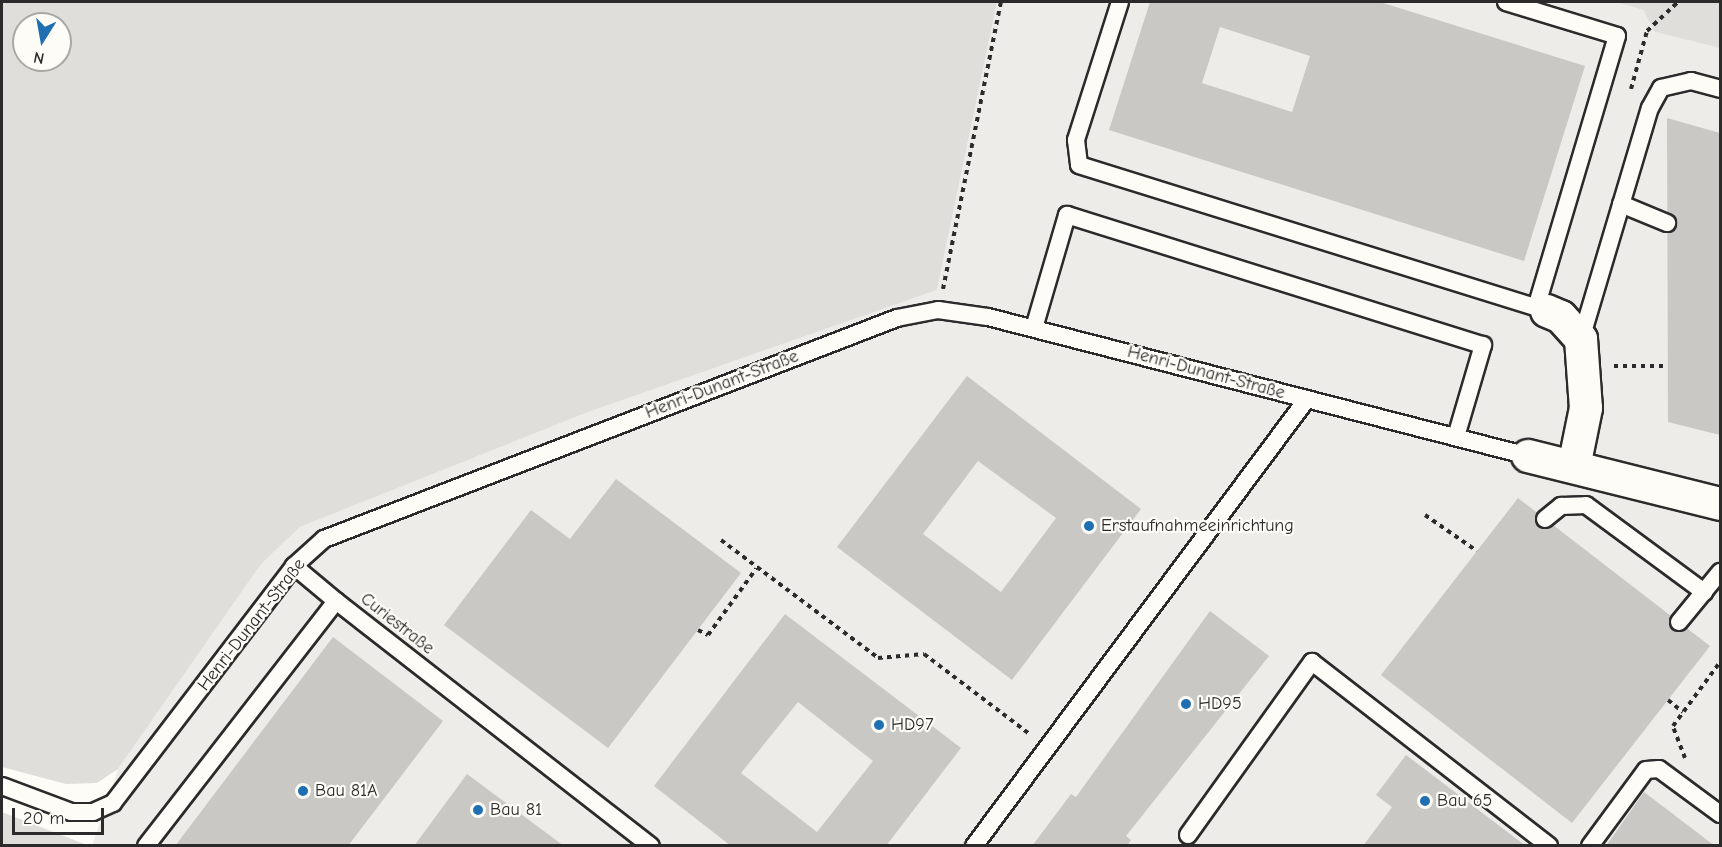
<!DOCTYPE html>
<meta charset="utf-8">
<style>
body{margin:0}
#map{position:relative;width:1722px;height:847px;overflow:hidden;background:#fdfcf7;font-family:"Comic Neue",sans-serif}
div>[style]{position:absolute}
.built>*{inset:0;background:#edece8}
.green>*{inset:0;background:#dfdeda}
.building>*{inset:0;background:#c9c8c4}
.path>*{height:4px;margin-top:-2px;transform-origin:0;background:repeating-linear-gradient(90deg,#2b2b2b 0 4.5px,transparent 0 9px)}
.roads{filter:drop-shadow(2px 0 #2b2b2b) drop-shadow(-2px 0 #2b2b2b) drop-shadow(0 2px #2b2b2b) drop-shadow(0 -2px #2b2b2b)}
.lane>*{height:16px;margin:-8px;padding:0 8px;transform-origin:8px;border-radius:8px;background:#fdfcf7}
.street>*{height:32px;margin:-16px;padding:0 16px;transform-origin:16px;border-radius:16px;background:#fdfcf7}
.dots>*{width:16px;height:16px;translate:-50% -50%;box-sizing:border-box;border:3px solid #fdfcf7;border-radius:50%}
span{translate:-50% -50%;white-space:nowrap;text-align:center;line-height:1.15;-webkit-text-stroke:4.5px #fdfcf7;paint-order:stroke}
.street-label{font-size:18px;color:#2b2b2b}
.poi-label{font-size:18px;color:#2b2b2b}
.left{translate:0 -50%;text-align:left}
.frame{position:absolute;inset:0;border:3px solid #2b2b2b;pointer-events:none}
.north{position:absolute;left:12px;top:12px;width:60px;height:60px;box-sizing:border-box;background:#fdfcf7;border:2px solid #a9a8a5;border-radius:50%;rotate:191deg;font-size:16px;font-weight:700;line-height:24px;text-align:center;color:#2b2b2b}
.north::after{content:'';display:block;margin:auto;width:21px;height:27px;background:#1f6fb2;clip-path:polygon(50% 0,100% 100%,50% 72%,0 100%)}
.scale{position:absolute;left:12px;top:808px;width:92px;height:27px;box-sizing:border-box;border:3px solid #2b2b2b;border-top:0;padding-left:8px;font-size:18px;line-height:21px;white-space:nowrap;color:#2b2b2b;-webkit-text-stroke:4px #fdfcf7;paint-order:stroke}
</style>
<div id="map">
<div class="built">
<div style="clip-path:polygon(997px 2px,1615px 2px,1643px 10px,1655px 32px,1720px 48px,1720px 845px,92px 846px,118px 769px,261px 564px,300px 527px,583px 414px,937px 290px)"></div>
</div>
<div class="green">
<div style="clip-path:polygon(evenodd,2px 2px,997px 2px,937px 290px,583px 414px,300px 527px,261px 564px,118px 769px,97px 783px,66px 784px,2px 767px,2px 2px,24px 24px,60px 24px,60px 60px,24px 60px,24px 24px)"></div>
<div style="clip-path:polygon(1615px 2px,1720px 2px,1720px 48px,1655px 32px,1643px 10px)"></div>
<div style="clip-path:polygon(2px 812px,87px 845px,2px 845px)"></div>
</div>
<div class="building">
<div style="clip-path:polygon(evenodd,1150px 2px,1380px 2px,1585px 66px,1524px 261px,1109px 130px,1150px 2px,1220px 27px,1310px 56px,1292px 112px,1202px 83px,1220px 27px)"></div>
<div style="clip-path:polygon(1667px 118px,1720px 133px,1720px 435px,1668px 422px)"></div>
<div style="clip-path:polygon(evenodd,967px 376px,1141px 509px,1012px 680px,837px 547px,967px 376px,978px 461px,1056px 518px,1001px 592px,923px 534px,978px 461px)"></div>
<div style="clip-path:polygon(616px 479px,741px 573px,608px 748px,444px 625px,531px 510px,570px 539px)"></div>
<div style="clip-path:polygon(1518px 498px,1710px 646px,1572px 823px,1381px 675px)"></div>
<div style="clip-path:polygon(1210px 611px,1269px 656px,1126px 836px,1131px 840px,1127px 846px,1032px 846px,1071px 794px,1076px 797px)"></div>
<div style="clip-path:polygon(evenodd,785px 614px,961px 748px,886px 846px,731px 846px,654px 786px,785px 614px,798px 702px,873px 761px,817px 832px,741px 773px,798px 702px)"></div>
<div style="clip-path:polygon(333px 637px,443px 721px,348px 846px,175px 846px)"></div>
<div style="clip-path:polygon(1406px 755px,1526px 846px,1363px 846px,1392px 807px,1376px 795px)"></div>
<div style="clip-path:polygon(467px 774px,564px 846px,414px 846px)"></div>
<div style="clip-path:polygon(1644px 792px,1715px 846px,1606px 846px)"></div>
</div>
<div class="path">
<div style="left:1631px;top:89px;width:60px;rotate:-74.6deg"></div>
<div style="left:1647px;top:31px;width:42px;rotate:-43.1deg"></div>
<div style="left:943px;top:289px;width:293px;rotate:-78.6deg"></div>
<div style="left:1614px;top:366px;width:54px"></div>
<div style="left:1425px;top:515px;width:63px;rotate:34.7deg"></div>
<div style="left:721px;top:540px;width:196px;rotate:36.9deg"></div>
<div style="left:878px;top:658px;width:46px;rotate:-5deg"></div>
<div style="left:924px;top:654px;width:131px;rotate:37.2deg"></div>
<div style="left:698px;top:630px;width:11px;rotate:27deg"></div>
<div style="left:708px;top:635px;width:82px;rotate:-54deg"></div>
<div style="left:1668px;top:700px;width:19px;rotate:39deg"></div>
<div style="left:1685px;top:758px;width:34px;rotate:-111deg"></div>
<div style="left:1673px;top:726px;width:79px;rotate:-53.7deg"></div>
</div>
<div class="roads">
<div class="lane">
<div style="left:1120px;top:2px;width:145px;rotate:107.7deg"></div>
<div style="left:1076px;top:140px;width:25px;rotate:83deg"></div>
<div style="left:1079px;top:165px;width:490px;rotate:17.3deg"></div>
<div style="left:1506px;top:2px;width:116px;rotate:17deg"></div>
<div style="left:1617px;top:36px;width:283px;rotate:106.6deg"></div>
<div style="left:1621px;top:204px;width:50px;rotate:22.4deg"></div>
<div style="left:1034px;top:328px;width:118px;rotate:-73.7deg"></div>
<div style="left:1067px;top:215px;width:436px;rotate:17.4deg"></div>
<div style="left:1483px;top:345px;width:96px;rotate:106.4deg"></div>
<div style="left:1581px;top:339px;width:241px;rotate:-73.4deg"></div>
<div style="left:1650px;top:108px;width:23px;rotate:-61deg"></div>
<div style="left:1661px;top:88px;width:31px;rotate:-13deg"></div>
<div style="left:1691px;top:81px;width:30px;rotate:15deg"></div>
<div style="left:1545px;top:519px;width:21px;rotate:-39deg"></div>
<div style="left:1561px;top:506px;width:25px;rotate:-2deg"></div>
<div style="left:1586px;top:505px;width:147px;rotate:36.4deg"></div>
<div style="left:294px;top:566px;width:55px;rotate:39.8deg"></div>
<div style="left:1679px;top:622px;width:65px;rotate:-50.6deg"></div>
<div style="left:2px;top:786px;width:74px;rotate:20.6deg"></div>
<div style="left:71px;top:812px;width:22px"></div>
<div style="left:93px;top:812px;width:22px;rotate:-24deg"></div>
<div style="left:113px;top:803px;width:298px;rotate:-52.6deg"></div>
<div style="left:294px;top:566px;width:40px;rotate:-42deg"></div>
<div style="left:324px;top:539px;width:614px;rotate:-21.09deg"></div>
<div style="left:897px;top:318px;width:42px;rotate:-11deg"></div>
<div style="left:938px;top:310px;width:50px;rotate:8deg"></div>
<div style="left:988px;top:317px;width:558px;rotate:14.43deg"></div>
<div style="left:1188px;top:835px;width:213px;rotate:-54.4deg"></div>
<div style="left:1312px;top:662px;width:300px;rotate:37.8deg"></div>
<div style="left:146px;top:846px;width:310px;rotate:-52.2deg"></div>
<div style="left:336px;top:601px;width:399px;rotate:37.9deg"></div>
<div style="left:974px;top:846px;width:557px;rotate:-53.32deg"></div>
<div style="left:1590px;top:846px;width:94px;rotate:-53.6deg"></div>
<div style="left:1646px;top:770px;width:13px;rotate:-4deg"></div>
<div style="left:1659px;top:769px;width:76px;rotate:36.4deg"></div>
</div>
<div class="street">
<div style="left:1547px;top:311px;width:15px;rotate:23deg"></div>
<div style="left:1561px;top:317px;width:30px;rotate:48deg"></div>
<div style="left:1581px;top:339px;width:69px;rotate:85.9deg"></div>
<div style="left:1586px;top:408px;width:60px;rotate:101.5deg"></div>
<div style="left:1528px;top:456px;width:198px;rotate:14deg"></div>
</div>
</div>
<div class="dots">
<div style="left:1089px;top:526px;background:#1f6fb2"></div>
<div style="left:1186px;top:704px;background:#1f6fb2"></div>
<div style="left:879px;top:725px;background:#1f6fb2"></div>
<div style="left:303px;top:791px;background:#1f6fb2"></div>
<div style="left:1425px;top:801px;background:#1f6fb2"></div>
<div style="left:478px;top:810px;background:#1f6fb2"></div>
</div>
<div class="street-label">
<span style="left:1206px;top:373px;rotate:15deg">Henri-Dunant-Straße</span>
<span style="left:722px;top:385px;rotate:-21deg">Henri-Dunant-Straße</span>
<span style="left:397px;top:624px;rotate:38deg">Curiestraße</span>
<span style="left:252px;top:625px;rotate:-52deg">Henri-Dunant-Straße</span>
</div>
<div class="poi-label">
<span class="left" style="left:1101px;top:526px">Erstaufnahmeeinrichtung</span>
<span class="left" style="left:1198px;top:704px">HD95</span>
<span class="left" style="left:891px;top:725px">HD97</span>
<span class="left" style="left:315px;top:791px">Bau 81A</span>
<span class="left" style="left:1437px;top:801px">Bau 65</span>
<span class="left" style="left:490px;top:810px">Bau 81</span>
</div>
<div class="frame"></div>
<div class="north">N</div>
<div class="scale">20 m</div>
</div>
